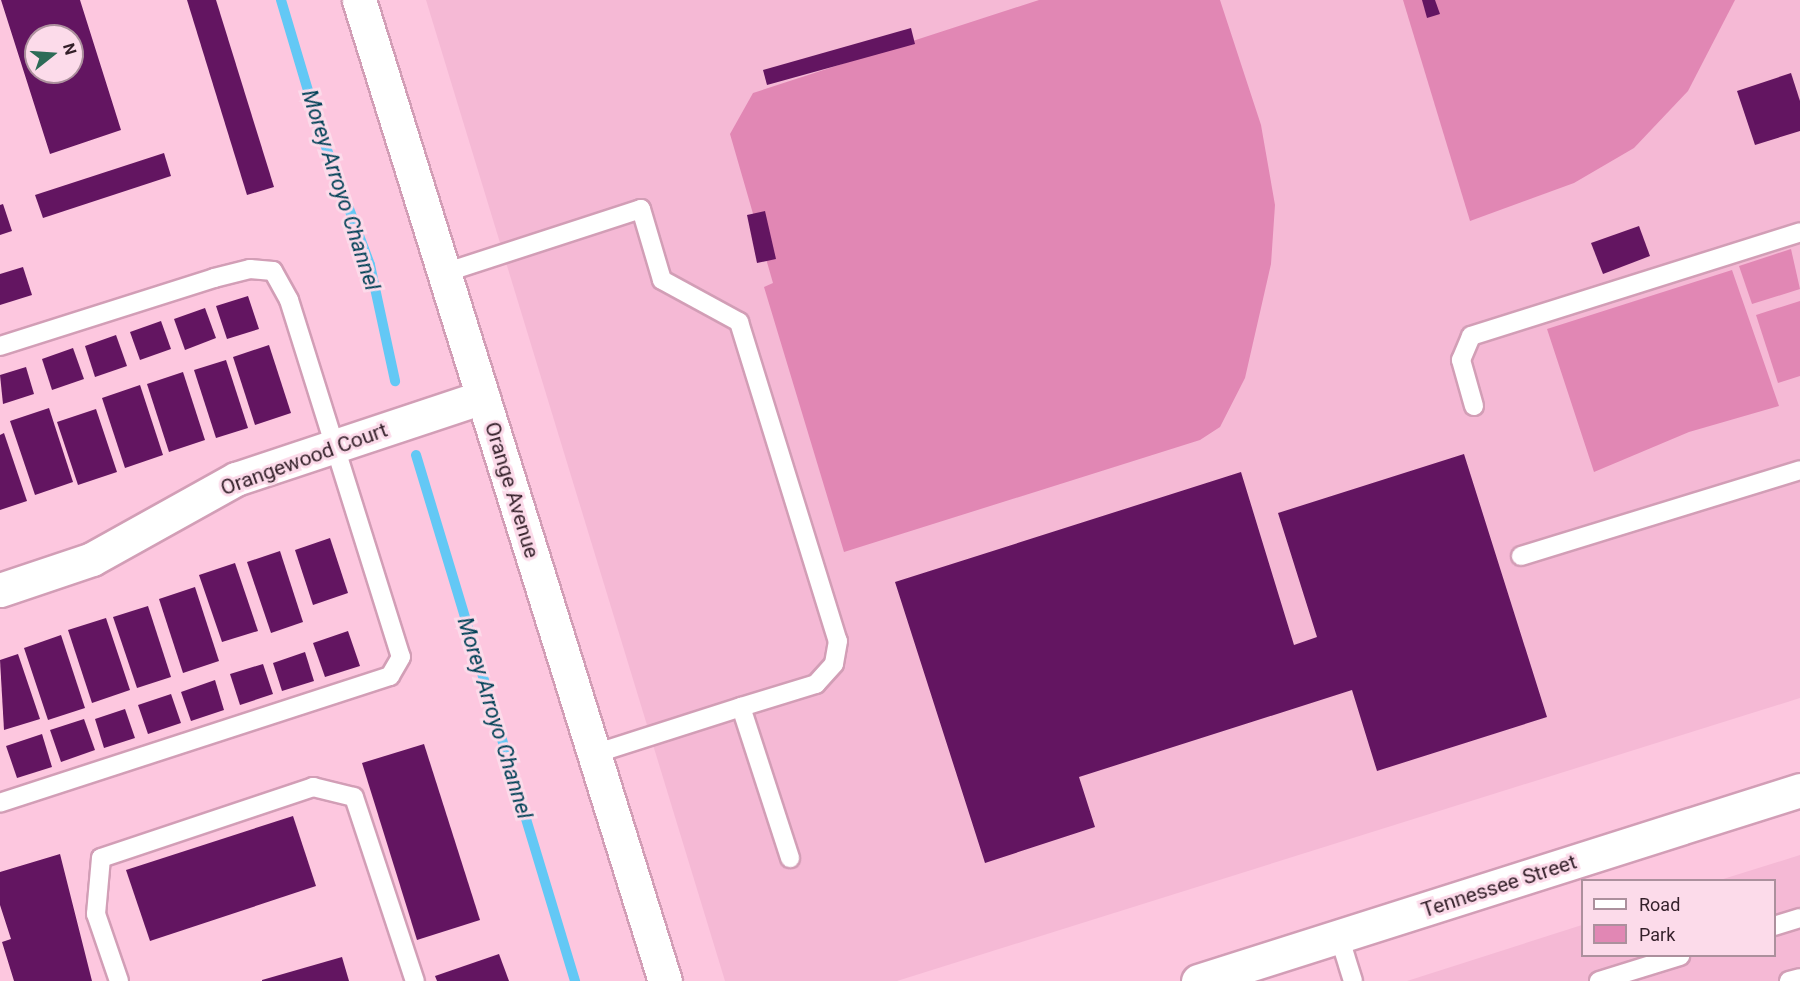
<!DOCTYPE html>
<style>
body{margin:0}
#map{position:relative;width:1800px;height:981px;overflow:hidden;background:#fdc7df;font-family:Roboto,sans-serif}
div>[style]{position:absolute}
.built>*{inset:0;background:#f5b9d5}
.green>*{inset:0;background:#e187b4}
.stream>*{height:10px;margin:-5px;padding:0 5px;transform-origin:5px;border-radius:5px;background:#63c8f5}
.building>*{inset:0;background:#631561}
.roads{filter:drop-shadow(2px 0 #d29eb6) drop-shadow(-2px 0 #d29eb6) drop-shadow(0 2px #d29eb6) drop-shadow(0 -2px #d29eb6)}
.service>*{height:18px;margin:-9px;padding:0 9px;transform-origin:9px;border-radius:9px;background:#fff}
.minor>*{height:33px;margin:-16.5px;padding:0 16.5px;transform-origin:16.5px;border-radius:16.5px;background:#fff}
.tertiary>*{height:33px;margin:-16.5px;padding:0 16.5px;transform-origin:16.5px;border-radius:16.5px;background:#fff}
.secondary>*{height:33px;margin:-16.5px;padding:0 16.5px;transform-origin:16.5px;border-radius:16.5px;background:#fff}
span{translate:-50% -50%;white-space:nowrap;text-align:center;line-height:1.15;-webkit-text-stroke:6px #fcdbea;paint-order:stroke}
.street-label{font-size:21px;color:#331f29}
.water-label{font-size:22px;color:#024157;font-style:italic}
.legend{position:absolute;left:1581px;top:879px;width:195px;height:78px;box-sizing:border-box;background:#fcdbea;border:2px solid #ac909d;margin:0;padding:8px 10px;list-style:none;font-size:18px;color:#331f29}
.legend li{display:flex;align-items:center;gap:12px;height:30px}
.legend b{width:30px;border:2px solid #ac909d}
.north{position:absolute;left:24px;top:24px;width:60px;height:60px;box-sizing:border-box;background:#fcdbea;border:2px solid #ac909d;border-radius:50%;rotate:73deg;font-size:16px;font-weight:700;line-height:24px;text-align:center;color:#331f29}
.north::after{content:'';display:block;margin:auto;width:21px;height:27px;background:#2d6b57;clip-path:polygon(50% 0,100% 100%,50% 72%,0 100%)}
</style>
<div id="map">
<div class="built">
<div style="clip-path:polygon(426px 0,1800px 0,1800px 698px,897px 981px,725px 981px)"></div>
<div style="clip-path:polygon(1800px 855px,1800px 981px,1407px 981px,1582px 925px,1582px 956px,1774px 956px,1774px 880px,1720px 880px)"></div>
</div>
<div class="green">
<div style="clip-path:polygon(1039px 0,1220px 0,1261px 125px,1275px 205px,1271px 264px,1245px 378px,1220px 427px,1200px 440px,844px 552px,764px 287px,773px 283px,730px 134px,753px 93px)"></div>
<div style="clip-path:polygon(1403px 0,1735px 0,1688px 91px,1634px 148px,1574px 183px,1470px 221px)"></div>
<div style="clip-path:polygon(1791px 249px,1800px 289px,1752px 304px,1739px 266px)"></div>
<div style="clip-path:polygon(1732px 270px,1779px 406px,1689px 432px,1594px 472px,1547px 329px)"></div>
<div style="clip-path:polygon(1800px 301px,1800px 376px,1778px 383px,1756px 315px)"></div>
</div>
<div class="stream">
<div style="left:281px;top:0;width:137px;rotate:73.4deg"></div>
<div style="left:320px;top:131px;width:143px;rotate:69.5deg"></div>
<div style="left:370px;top:265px;width:119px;rotate:77.8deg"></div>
<div style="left:416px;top:455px;width:550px;rotate:73.18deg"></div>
</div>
<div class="building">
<div style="clip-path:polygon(evenodd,1px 0,80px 0,121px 130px,50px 154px,1px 0,36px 36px,72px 36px,72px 72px,36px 72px,36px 36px)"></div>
<div style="clip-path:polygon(187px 0,216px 0,274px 187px,247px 195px)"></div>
<div style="clip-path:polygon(1422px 0,1435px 0,1440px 14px,1427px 18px)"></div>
<div style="clip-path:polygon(911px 28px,915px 44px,767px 85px,763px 70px)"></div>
<div style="clip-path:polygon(1791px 73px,1800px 101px,1800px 131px,1755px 145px,1737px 91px)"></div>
<div style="clip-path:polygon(164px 153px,171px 176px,43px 218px,35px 195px)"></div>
<div style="clip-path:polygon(3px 204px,12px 231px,0 235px,0 205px)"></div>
<div style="clip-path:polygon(765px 211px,776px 259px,757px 263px,747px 215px)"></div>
<div style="clip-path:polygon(1639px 226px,1650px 256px,1603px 274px,1591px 243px)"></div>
<div style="clip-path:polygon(23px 267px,32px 295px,0 305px,0 274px)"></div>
<div style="clip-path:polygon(248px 296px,259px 329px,227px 339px,216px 306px)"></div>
<div style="clip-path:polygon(205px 308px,216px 338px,185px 350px,174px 319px)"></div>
<div style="clip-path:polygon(161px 321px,171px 349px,140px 360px,130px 332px)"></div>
<div style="clip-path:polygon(116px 335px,127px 366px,95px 377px,85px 346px)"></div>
<div style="clip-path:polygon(269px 345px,291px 413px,255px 425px,233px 357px)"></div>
<div style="clip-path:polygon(73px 348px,84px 379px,52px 390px,42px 359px)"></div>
<div style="clip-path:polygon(226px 360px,248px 428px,216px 438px,194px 370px)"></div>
<div style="clip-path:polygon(26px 367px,34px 394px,3px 404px,0 375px)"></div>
<div style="clip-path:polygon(183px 372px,205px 440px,169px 452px,147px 384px)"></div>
<div style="clip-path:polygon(140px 385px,163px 455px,125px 468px,102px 398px)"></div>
<div style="clip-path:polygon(49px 408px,73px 482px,35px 495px,10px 421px)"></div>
<div style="clip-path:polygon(96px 409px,117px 472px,78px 485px,57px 422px)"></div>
<div style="clip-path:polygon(4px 433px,27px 501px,0 510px,0 435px)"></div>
<div style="clip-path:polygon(1464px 454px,1547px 717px,1377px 771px,1352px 690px,1079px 777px,1095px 827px,985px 863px,895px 582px,1241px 472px,1294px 645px,1317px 637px,1278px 513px)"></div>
<div style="clip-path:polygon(330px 538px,348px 593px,313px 605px,295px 550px)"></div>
<div style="clip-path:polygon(280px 551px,303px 622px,271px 633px,247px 562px)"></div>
<div style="clip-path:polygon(235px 563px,258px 631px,222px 642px,199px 575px)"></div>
<div style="clip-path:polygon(195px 587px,219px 661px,183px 673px,159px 599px)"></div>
<div style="clip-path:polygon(148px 606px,171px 677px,137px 688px,113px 617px)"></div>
<div style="clip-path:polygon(106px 618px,130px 690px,92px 703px,68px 630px)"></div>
<div style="clip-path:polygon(348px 631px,360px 666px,325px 677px,313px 643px)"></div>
<div style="clip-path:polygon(61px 635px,85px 708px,48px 720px,24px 648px)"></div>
<div style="clip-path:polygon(305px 652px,314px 681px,282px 691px,273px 663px)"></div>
<div style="clip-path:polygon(18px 654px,40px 719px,4px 730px,0 660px)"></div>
<div style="clip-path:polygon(263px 664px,273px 694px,240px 705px,230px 674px)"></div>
<div style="clip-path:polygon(215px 680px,224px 710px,191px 721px,181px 692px)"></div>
<div style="clip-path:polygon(171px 694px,181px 723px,148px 734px,138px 705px)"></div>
<div style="clip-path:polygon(125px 709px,135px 738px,104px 748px,95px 719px)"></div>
<div style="clip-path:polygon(84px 719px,95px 750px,61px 762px,50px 730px)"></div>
<div style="clip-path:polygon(42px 734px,52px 767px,17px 778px,6px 746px)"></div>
<div style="clip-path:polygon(424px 744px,480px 920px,417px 940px,362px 763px)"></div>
<div style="clip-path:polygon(293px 816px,316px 886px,150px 941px,126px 870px)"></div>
<div style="clip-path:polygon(60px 854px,92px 981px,14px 981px,2px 942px,11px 939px,0 905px,0 872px)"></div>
<div style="clip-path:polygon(499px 954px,509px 981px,437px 981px,435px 976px)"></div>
<div style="clip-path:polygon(342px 957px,349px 981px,262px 981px,262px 980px)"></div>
</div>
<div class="roads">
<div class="service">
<div style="left:444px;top:273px;width:207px;rotate:-18deg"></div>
<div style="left:641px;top:209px;width:74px;rotate:73.5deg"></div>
<div style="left:662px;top:280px;width:88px;rotate:28.6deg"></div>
<div style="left:739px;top:322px;width:334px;rotate:72.8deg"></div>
<div style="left:838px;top:641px;width:23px;rotate:100deg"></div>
<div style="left:834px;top:664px;width:27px;rotate:132deg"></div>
<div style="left:816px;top:684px;width:78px;rotate:163deg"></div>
<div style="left:0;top:346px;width:225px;rotate:-17.6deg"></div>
<div style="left:214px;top:278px;width:37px;rotate:-14deg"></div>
<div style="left:250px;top:269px;width:23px;rotate:5deg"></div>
<div style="left:273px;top:271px;width:33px;rotate:61deg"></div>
<div style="left:289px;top:300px;width:374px;rotate:72.6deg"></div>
<div style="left:401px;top:657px;width:22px;rotate:120deg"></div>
<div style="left:390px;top:676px;width:410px;rotate:162deg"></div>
<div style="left:1474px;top:406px;width:48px;rotate:-105.8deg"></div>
<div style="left:1461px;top:360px;width:26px;rotate:-67deg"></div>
<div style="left:1471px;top:336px;width:345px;rotate:-17.5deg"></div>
<div style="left:1521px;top:556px;width:292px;rotate:-17.1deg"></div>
<div style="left:594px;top:754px;width:154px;rotate:-17.7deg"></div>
<div style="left:741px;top:707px;width:159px;rotate:72deg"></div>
<div style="left:1774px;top:926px;width:27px;rotate:-17deg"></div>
<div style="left:1339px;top:936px;width:47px;rotate:72.7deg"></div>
<div style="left:119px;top:981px;width:71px;rotate:-108.9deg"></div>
<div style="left:96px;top:914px;width:56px;rotate:-84.9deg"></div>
<div style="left:101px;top:858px;width:224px;rotate:-18.5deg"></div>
<div style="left:313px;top:787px;width:42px;rotate:13.7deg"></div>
<div style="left:354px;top:797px;width:194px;rotate:71.7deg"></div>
<div style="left:1599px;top:981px;width:85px;rotate:-17.2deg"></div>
<div style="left:1789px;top:981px;width:11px;rotate:-15deg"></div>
</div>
<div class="minor">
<div style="left:0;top:590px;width:97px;rotate:-18.6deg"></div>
<div style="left:92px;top:559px;width:165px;rotate:-29.1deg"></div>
<div style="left:236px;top:479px;width:260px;rotate:-18.4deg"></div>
</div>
<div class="tertiary">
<div style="left:359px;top:0;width:1028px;rotate:72.68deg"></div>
</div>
<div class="secondary">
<div style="left:1198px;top:981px;width:632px;rotate:-17.6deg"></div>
</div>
</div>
<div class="street-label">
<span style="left:304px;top:459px;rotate:-20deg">Orangewood Court</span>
<span style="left:512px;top:490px;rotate:73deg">Orange Avenue</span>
<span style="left:1499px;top:886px;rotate:-18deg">Tennessee Street</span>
</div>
<div class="water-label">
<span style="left:341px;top:190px;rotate:72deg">Morey Arroyo Channel</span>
<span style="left:495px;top:718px;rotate:73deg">Morey Arroyo Channel</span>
</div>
<ul class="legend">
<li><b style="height:8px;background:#fff"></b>Road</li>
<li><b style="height:16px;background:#e187b4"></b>Park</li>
</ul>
<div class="north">N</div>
</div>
